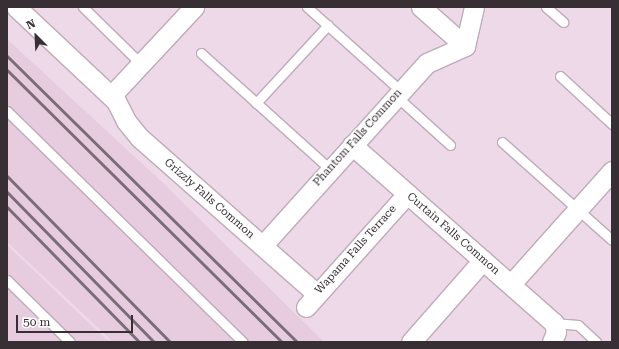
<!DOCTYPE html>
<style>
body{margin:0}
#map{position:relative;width:619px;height:349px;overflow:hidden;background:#eed9e8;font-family:"Roboto Serif",serif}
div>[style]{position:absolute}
.built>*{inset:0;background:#e7cce0}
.roads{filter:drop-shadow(1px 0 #bfabb9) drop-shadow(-1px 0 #bfabb9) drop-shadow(0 1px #bfabb9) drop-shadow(0 -1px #bfabb9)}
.lane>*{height:9px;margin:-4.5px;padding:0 4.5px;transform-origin:4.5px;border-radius:4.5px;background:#fff}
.street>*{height:19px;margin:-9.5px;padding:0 9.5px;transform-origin:9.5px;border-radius:9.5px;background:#fff}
.rail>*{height:3px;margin:-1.5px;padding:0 1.5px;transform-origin:1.5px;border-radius:1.5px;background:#7a6d76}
span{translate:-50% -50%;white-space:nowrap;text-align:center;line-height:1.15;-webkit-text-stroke:3px #fff;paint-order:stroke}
.street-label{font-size:11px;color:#372f34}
.frame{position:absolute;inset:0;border:8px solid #372f34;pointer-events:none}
.north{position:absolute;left:16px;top:16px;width:40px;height:40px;-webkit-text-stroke:3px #fff;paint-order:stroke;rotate:336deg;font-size:11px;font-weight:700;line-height:16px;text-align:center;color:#372f34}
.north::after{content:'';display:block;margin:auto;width:14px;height:18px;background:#372f34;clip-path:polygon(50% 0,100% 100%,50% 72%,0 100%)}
.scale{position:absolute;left:16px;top:315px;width:117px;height:18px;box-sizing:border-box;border:2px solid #372f34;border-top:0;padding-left:5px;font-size:12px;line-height:14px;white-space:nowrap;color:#372f34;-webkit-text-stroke:3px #fff;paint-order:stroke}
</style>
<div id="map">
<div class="built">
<div style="clip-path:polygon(7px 39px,162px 182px,324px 342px,113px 342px,7px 242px)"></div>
<div style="clip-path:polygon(7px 245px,109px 342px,7px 342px)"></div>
</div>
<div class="roads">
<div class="lane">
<div style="left:83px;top:7px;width:83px;rotate:44.5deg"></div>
<div style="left:307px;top:7px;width:126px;rotate:41.8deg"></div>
<div style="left:546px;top:7px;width:23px;rotate:41deg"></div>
<div style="left:201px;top:53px;width:173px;rotate:42deg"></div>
<div style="left:560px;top:76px;width:71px;rotate:42.7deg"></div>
<div style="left:396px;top:96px;width:73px;rotate:42.2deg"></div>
<div style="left:256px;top:103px;width:106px;rotate:-47.3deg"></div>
<div style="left:7px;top:111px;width:330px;rotate:44.4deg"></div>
<div style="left:502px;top:142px;width:147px;rotate:41.7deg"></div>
<div style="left:7px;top:280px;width:88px;rotate:44.5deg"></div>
<div style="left:554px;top:323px;width:24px;rotate:5deg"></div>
<div style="left:578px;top:325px;width:25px;rotate:43deg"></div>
</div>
<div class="street">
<div style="left:16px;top:7px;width:137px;rotate:43.2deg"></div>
<div style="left:116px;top:101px;width:22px;rotate:63deg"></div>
<div style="left:126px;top:121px;width:22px;rotate:51deg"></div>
<div style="left:140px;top:138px;width:236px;rotate:41.4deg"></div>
<div style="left:421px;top:7px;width:59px;rotate:41.6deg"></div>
<div style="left:465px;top:46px;width:40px;rotate:-77deg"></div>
<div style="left:111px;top:96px;width:122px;rotate:-47deg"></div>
<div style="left:352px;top:145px;width:269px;rotate:41.4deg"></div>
<div style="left:554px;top:323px;width:9px;rotate:77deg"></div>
<div style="left:556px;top:332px;width:11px;rotate:112deg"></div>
<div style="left:263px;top:245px;width:245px;rotate:-48deg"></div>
<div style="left:427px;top:63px;width:42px;rotate:-24.1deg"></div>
<div style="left:511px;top:284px;width:152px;rotate:-48.2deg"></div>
<div style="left:306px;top:307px;width:152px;rotate:-48.2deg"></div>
<div style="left:411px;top:342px;width:109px;rotate:-48.7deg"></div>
</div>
</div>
<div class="rail">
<div style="left:7px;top:56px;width:407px;rotate:44.6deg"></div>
<div style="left:7px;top:70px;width:387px;rotate:44.7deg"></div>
<div style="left:7px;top:176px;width:233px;rotate:45.5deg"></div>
<div style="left:7px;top:192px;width:210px;rotate:45.6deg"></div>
<div style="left:7px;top:207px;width:189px;rotate:45.6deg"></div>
</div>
<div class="street-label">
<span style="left:358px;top:138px;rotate:-48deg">Phantom Falls Common</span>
<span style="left:209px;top:199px;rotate:41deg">Grizzly Falls Common</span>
<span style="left:453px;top:234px;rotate:41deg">Curtain Falls Common</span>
<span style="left:356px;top:250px;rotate:-48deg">Wapama Falls Terrace</span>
</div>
<div class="frame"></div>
<div class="north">N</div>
<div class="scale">50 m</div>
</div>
